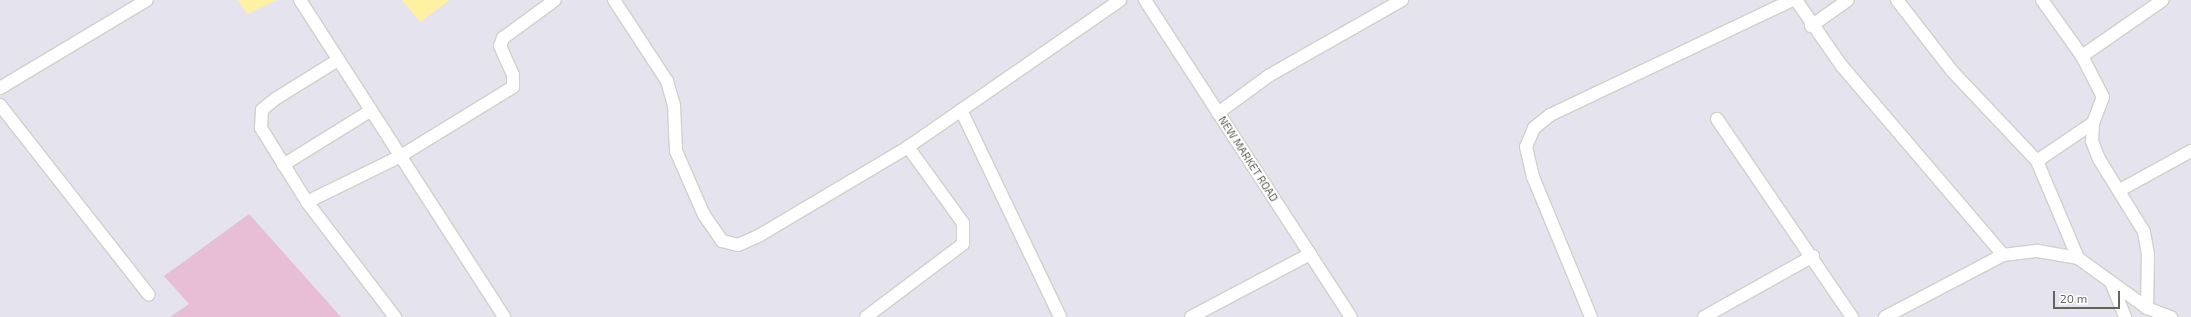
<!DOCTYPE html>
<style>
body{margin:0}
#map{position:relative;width:2191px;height:317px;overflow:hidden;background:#e5e3ee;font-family:"Exo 2",sans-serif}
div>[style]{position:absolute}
.green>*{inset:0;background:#e7bed6}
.water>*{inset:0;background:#fff1a2}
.roads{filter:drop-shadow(1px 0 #d0d1c9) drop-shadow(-1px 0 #d0d1c9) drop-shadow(0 1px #d0d1c9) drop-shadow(0 -1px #d0d1c9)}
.minor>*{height:12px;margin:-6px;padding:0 6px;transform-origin:6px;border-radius:6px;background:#fff}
span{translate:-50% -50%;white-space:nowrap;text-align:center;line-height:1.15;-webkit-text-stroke:4px #fff;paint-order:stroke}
.street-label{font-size:11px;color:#64645b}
.scale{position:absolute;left:2053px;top:291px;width:67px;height:18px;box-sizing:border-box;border:2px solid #64645b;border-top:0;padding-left:5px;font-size:12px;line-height:14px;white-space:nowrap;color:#64645b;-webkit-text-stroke:3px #fff;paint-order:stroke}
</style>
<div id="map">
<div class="green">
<div style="clip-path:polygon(249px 214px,341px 317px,170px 317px,189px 304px,164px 276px)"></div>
</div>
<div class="water">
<div style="clip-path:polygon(238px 0,277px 0,247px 14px)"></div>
<div style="clip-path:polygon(402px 0,450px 0,420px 22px)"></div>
</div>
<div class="roads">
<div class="minor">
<div style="left:300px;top:0;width:377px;rotate:57.2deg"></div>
<div style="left:614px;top:0;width:97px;rotate:56.8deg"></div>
<div style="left:667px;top:81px;width:25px;rotate:74deg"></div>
<div style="left:674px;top:105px;width:46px;rotate:87.5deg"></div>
<div style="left:676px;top:151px;width:70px;rotate:66.4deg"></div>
<div style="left:704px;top:215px;width:32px;rotate:55deg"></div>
<div style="left:722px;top:241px;width:16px;rotate:14deg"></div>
<div style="left:738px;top:245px;width:24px;rotate:-24deg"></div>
<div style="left:760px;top:235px;width:172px;rotate:-30.7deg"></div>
<div style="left:908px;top:147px;width:258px;rotate:-34.7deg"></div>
<div style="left:1145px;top:0;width:378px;rotate:57deg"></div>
<div style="left:1796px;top:0;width:79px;rotate:55.3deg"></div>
<div style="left:1841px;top:65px;width:250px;rotate:49.5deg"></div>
<div style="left:1897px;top:0;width:90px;rotate:52.2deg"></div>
<div style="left:1952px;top:71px;width:124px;rotate:46.6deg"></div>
<div style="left:2037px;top:161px;width:105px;rotate:67.1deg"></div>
<div style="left:2042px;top:0;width:69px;rotate:54.5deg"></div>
<div style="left:2082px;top:56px;width:46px;rotate:62.9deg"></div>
<div style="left:2103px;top:97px;width:28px;rotate:111deg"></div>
<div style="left:2093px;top:123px;width:18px;rotate:93deg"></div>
<div style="left:2092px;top:141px;width:19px;rotate:69deg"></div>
<div style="left:2099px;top:159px;width:86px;rotate:58.3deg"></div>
<div style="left:2144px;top:232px;width:23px;rotate:80deg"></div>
<div style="left:2148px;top:255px;width:53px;rotate:91.1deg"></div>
<div style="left:1811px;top:26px;width:45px;rotate:-35.1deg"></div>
<div style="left:2082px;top:56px;width:98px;rotate:-34.7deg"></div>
<div style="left:338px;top:60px;width:74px;rotate:148.2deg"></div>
<div style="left:275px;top:99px;width:17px;rotate:140deg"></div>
<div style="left:262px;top:110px;width:18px;rotate:93deg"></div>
<div style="left:261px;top:128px;width:87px;rotate:58.1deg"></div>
<div style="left:307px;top:202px;width:145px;rotate:52.6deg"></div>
<div style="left:0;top:88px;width:171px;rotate:-30.9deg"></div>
<div style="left:0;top:105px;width:241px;rotate:51.9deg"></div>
<div style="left:961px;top:110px;width:229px;rotate:64.4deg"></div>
<div style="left:1218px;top:113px;width:64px;rotate:-36.2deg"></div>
<div style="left:1270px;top:75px;width:152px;rotate:-29.6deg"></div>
<div style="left:1717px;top:119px;width:240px;rotate:55.7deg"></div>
<div style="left:2037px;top:161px;width:68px;rotate:-34.2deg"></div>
<div style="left:283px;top:165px;width:102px;rotate:-31.8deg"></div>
<div style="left:2120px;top:190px;width:81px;rotate:-28.8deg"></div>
<div style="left:307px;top:202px;width:102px;rotate:-26.1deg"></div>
<div style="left:399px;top:157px;width:134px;rotate:-31.6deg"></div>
<div style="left:513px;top:87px;width:12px;rotate:-90deg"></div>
<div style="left:513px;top:75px;width:32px;rotate:-114deg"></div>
<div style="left:500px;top:46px;width:9px;rotate:-69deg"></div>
<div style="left:503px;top:38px;width:64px;rotate:-36.2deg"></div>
<div style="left:2111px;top:282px;width:38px;rotate:68deg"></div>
<div style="left:866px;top:317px;width:121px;rotate:-37deg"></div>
<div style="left:963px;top:244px;width:21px;rotate:-90deg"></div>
<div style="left:963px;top:223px;width:94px;rotate:-125.9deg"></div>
<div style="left:1191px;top:317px;width:135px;rotate:-27.9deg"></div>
<div style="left:1591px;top:317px;width:152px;rotate:-112.5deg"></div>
<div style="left:1533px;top:177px;width:31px;rotate:-103deg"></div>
<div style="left:1526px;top:147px;width:21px;rotate:-67deg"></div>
<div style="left:1534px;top:128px;width:21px;rotate:-39deg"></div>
<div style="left:1550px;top:115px;width:268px;rotate:-25.4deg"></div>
<div style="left:1704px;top:317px;width:125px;rotate:-29.2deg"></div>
<div style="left:1885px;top:317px;width:133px;rotate:-27.7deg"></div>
<div style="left:2003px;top:255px;width:35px;rotate:-7deg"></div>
<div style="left:2038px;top:251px;width:41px;rotate:9.9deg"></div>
<div style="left:2078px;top:258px;width:85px;rotate:35.9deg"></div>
<div style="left:2147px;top:308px;width:26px;rotate:21deg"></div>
</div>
</div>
<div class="street-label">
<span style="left:1248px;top:159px;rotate:57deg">NEW MARKET ROAD</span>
</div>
<div class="scale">20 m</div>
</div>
